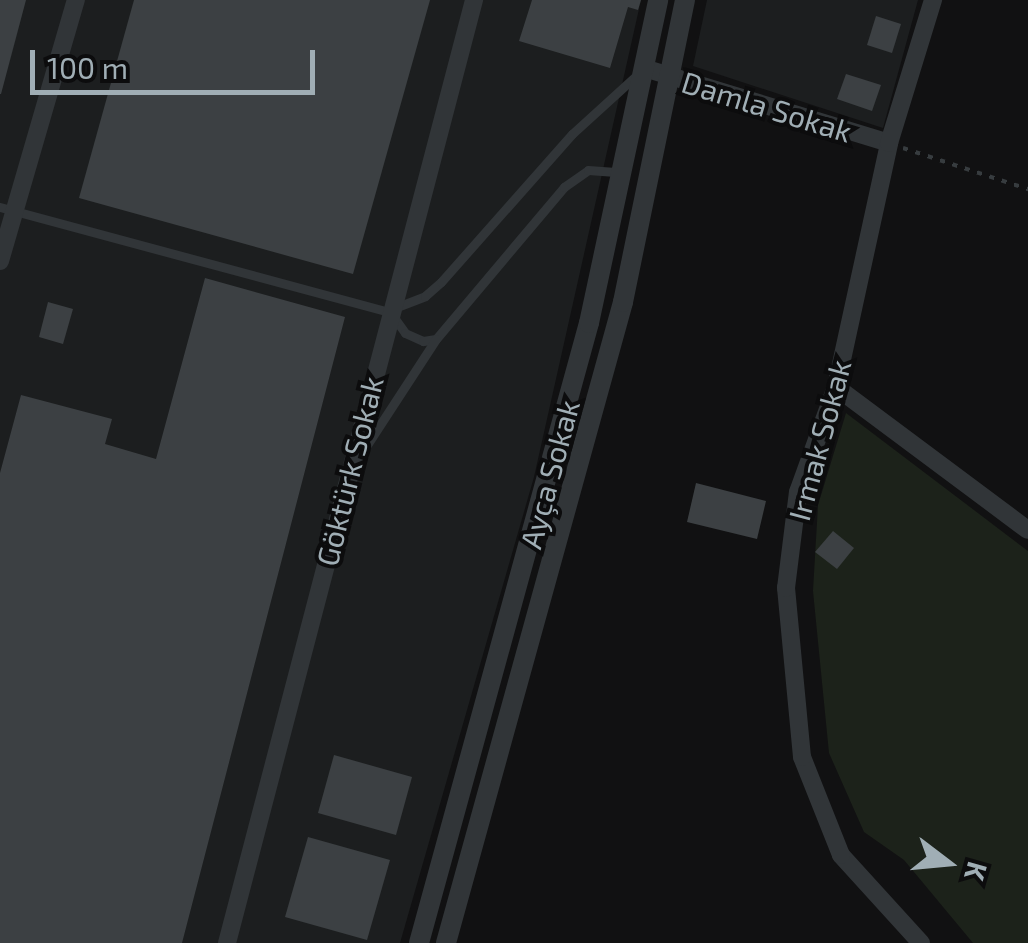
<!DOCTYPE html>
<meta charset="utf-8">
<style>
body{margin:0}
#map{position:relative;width:1028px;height:943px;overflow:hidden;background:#111112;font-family:"Exo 2",sans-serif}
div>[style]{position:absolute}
.built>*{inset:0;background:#1c1e1f}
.green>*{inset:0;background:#1c221a}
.building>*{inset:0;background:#3c4043}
.path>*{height:4px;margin-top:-2px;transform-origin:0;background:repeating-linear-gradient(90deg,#373c3f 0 5px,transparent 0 13px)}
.service>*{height:9px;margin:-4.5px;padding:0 4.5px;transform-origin:4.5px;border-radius:4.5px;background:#313538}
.minor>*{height:18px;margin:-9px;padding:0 9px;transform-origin:9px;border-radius:9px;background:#313538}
.tertiary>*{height:20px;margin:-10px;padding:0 10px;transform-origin:10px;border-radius:10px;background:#313538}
span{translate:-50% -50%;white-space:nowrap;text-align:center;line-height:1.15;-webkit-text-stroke:8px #0c0c0d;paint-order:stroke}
.street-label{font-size:30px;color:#a0aeb5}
.north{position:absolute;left:898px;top:813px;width:100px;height:100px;-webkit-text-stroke:8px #0c0c0d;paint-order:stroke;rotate:106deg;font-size:28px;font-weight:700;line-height:40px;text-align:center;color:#a0aeb5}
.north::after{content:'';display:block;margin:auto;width:35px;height:45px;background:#a0aeb5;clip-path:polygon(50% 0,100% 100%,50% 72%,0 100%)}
.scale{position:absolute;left:30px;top:50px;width:285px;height:45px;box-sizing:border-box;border:5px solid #a0aeb5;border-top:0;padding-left:12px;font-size:30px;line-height:35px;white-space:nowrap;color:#a0aeb5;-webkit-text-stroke:8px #0c0c0d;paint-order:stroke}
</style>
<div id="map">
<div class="built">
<div style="clip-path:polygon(0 0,641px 0,534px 477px,400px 943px,0 943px)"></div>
<div style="clip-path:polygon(707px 0,918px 0,883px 128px,693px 66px)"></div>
</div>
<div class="green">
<div style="clip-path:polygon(846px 413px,1028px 551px,1028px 943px,973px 943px,904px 860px,864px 832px,829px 753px,813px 591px,818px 505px)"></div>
</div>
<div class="building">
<div style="clip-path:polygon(0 0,26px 0,1px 94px,0 94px)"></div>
<div style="clip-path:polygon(134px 0,430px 0,353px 274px,79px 198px)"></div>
<div style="clip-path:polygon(532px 0,641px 0,638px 10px,628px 7px,610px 68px,519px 41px)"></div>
<div style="clip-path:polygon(876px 16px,901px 24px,892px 53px,867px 45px)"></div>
<div style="clip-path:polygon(846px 74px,881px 85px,872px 111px,837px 99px)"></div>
<div style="clip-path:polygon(205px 278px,345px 317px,182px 943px,0 943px,0 473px,21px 395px,112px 419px,105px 444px,156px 459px)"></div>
<div style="clip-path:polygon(48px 302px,73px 309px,63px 344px,39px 337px)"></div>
<div style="clip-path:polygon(696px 483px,766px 501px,757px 539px,687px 522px)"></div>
<div style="clip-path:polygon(833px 531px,854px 548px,837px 569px,815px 552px)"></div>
<div style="clip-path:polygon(334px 755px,412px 777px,396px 835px,318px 813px)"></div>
<div style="clip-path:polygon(308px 837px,390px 860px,367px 940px,285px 917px)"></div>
</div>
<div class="path">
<div style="left:903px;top:148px;width:132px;rotate:18.2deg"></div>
</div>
<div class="service">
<div style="left:0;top:207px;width:404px;rotate:15.1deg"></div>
<div style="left:390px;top:312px;width:26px;rotate:54deg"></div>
<div style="left:405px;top:333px;width:20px;rotate:24deg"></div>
<div style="left:423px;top:341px;width:13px;rotate:-9deg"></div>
<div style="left:436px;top:339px;width:199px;rotate:-49.9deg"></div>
<div style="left:564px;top:187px;width:29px;rotate:-35deg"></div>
<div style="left:588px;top:170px;width:31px;rotate:4deg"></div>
<div style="left:397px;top:307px;width:30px;rotate:-21deg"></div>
<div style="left:425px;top:296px;width:21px;rotate:-41deg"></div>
<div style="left:441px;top:282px;width:198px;rotate:-48.5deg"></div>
<div style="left:572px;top:134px;width:91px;rotate:-42.3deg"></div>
<div style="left:361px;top:454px;width:137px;rotate:-56.9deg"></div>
</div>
<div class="minor">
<div style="left:644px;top:68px;width:256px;rotate:17deg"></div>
<div style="left:0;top:261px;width:272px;rotate:-73.8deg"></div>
<div style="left:836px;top:387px;width:239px;rotate:36.7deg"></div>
<div style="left:227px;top:943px;width:975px;rotate:-75.32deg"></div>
<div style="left:921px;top:943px;width:119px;rotate:-132.3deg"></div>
<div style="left:841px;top:855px;width:105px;rotate:-111.7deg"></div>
<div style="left:802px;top:757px;width:170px;rotate:-95.4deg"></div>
<div style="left:786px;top:588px;width:97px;rotate:-82.9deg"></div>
<div style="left:798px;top:492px;width:112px;rotate:-70.1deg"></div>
<div style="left:836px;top:387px;width:250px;rotate:-77.7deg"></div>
<div style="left:889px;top:143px;width:150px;rotate:-72.9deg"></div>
</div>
<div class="tertiary">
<div style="left:419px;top:943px;width:643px;rotate:-74.67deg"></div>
<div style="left:589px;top:323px;width:330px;rotate:-77.9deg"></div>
<div style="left:446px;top:943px;width:665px;rotate:-74.56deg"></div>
<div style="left:623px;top:302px;width:308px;rotate:-78.4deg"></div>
</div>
<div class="street-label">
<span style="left:767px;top:106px;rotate:17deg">Damla Sokak</span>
<span style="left:819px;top:440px;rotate:-75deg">Irmak Sokak</span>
<span style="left:349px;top:471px;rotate:-76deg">Göktürk Sokak</span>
<span style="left:549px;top:474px;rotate:-75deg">Ayça Sokak</span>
</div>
<div class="north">K</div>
<div class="scale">100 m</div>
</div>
